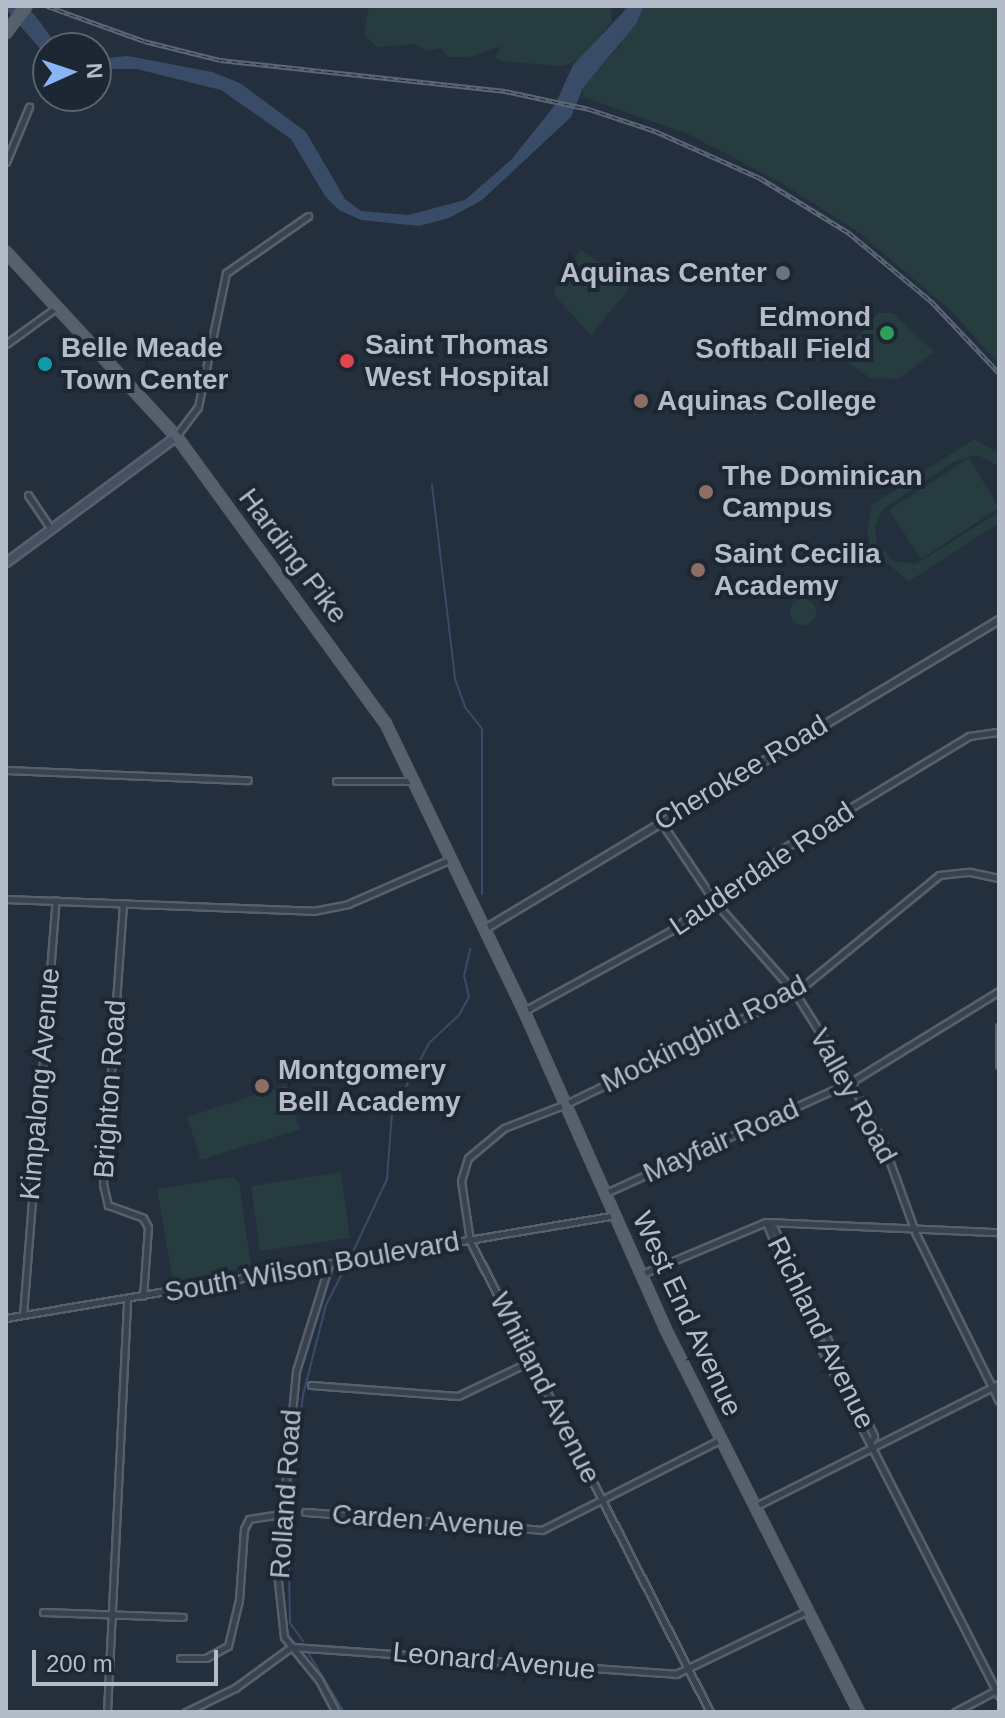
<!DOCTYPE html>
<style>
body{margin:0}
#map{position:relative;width:1005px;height:1718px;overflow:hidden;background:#242f3e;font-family:Arial,sans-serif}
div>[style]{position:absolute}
.green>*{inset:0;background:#263c3f}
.round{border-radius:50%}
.water>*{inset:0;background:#394c67}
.stream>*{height:2px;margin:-1px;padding:0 1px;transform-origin:1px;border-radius:1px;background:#394c67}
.roads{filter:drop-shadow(2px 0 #565f6c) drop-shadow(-2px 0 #565f6c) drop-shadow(0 2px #565f6c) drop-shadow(0 -2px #565f6c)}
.minor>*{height:5px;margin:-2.5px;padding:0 2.5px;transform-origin:2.5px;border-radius:2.5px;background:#38414e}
.tertiary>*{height:6px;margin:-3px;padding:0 3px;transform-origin:3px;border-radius:3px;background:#38414e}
.secondary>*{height:7px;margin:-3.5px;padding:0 3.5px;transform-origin:3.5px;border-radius:3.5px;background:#465061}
.primary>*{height:8px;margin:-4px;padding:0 4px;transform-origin:4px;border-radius:4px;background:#56606e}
.rail>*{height:5px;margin-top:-2.5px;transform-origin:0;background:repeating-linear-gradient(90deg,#1d2633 0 6px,#5a6575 0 12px);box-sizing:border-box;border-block:2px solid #5a6575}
.dots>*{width:22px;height:22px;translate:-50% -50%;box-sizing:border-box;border:4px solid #1d2633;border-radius:50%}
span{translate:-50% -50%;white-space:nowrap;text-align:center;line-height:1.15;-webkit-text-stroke:8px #1d2633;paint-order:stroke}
.poi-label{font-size:28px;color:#b4bcc9;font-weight:700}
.right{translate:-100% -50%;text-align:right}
.left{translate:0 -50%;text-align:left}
.street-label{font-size:28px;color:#b4bcc9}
.frame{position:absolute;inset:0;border:8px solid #b4bcc9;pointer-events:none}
.north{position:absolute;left:32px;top:32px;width:80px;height:80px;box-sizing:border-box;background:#1d2633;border:2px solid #59626f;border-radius:50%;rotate:87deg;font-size:22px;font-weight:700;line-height:32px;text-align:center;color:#b4bcc9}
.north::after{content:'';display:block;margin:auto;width:28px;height:36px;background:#8ab4f8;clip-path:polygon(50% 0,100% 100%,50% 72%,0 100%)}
.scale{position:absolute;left:32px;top:1650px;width:186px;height:36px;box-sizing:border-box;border:4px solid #b4bcc9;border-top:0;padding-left:10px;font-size:24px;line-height:28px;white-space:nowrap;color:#b4bcc9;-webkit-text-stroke:6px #1d2633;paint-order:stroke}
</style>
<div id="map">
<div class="green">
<div style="clip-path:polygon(369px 6px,611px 6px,612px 21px,582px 59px,563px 66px,500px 61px,495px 57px,501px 46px,470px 57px,448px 57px,441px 48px,428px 51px,415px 44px,377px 47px,364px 35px)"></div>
<div style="clip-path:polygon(624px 6px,999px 6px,999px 364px,951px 311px,857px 231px,778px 181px,688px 134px,583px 97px,583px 88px,621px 44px)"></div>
<div style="clip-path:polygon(581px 250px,625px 281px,628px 290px,591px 335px,555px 296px,555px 285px)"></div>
<div style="clip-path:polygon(878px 313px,893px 313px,934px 352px,898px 379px,870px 378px,840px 357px)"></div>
<div style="clip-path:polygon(974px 439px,999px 454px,999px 466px,978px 455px,955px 461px,883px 509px,875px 527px,877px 544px,893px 561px,916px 564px,999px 512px,999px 523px,909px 581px,872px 551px,867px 532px,872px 505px)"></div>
<div style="clip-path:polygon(969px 458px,999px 508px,921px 559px,889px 510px)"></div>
<div class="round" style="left:790px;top:599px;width:26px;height:26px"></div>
<div style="clip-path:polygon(286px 1085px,300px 1129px,201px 1160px,187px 1117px)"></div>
<div style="clip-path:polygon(341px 1172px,350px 1238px,260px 1251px,251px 1186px)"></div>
<div style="clip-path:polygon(232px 1177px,239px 1183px,251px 1266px,173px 1282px,157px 1189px)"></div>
</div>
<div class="water">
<div style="clip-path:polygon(24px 6px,34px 14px,59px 48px,48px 48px,48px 55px,6px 8px)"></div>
<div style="clip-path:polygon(629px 6px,644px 6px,636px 24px,583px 88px,571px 117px,482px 200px,449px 218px,419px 226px,361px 220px,339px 210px,325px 196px,291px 139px,221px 90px,137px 69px,96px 69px,96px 59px,128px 56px,212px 72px,240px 83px,306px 132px,345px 199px,361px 211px,408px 215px,465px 200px,511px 160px,555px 105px,573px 65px)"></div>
</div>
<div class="stream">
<div style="left:6px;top:7px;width:14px;rotate:51deg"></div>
<div style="left:19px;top:23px;width:44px;rotate:48.7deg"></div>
<div style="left:432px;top:485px;width:195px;rotate:83.2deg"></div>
<div style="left:455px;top:679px;width:30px;rotate:70deg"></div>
<div style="left:465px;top:707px;width:28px;rotate:52deg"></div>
<div style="left:482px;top:729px;width:165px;rotate:90deg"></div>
<div style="left:351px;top:1256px;width:85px;rotate:-64.9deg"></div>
<div style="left:387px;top:1179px;width:66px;rotate:-85.7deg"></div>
<div style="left:392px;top:1113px;width:79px;rotate:-62.1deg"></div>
<div style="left:429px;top:1043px;width:41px;rotate:-43deg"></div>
<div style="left:459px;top:1015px;width:21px;rotate:-61deg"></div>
<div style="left:469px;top:997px;width:22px;rotate:-103deg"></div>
<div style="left:464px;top:976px;width:28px;rotate:-77deg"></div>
<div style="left:303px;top:1641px;width:22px;rotate:-126deg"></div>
<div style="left:290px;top:1623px;width:118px;rotate:-91deg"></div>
<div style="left:288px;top:1505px;width:111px;rotate:-82.2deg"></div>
<div style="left:303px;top:1395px;width:93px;rotate:-75.7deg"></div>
<div style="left:326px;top:1305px;width:48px;rotate:-62.9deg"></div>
<div style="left:307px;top:1651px;width:71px;rotate:58.8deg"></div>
</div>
<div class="roads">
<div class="minor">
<div style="left:6px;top:162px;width:60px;rotate:-67.3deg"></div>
<div style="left:6px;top:344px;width:63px;rotate:-36deg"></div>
<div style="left:176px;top:436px;width:36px;rotate:-53deg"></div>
<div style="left:198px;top:407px;width:137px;rotate:-78.2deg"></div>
<div style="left:226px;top:273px;width:100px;rotate:-34.8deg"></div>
<div style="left:28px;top:495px;width:41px;rotate:55.9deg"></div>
<div style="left:6px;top:770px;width:242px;rotate:2.4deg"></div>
<div style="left:336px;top:781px;width:79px"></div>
<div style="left:661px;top:822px;width:95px;rotate:56.1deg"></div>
<div style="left:714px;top:901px;width:123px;rotate:48.6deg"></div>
<div style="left:795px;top:993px;width:105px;rotate:57.8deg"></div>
<div style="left:851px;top:1082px;width:69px;rotate:62.3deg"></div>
<div style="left:883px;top:1143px;width:97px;rotate:70.1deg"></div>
<div style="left:916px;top:1234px;width:186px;rotate:63.6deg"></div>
<div style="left:6px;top:899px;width:307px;rotate:2.2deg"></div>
<div style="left:313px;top:911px;width:36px;rotate:-11deg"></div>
<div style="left:348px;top:904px;width:112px;rotate:-23.6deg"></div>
<div style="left:123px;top:904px;width:281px;rotate:94.1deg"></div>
<div style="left:103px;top:1184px;width:22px;rotate:77deg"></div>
<div style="left:108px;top:1205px;width:37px;rotate:20deg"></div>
<div style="left:143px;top:1218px;width:10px;rotate:61deg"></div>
<div style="left:148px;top:1227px;width:69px;rotate:94.1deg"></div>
<div style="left:524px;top:1011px;width:166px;rotate:-28.7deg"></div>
<div style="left:670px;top:931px;width:132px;rotate:-36.3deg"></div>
<div style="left:776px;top:853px;width:226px;rotate:-31.2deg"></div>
<div style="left:969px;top:736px;width:30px;rotate:-8deg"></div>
<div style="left:999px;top:1027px;width:38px;rotate:90deg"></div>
<div style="left:608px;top:1192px;width:267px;rotate:-24.4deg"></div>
<div style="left:851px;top:1082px;width:174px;rotate:-31.6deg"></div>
<div style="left:766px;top:1222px;width:98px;rotate:67.9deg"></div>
<div style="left:803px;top:1313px;width:430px;rotate:62.9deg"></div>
<div style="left:768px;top:1226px;width:6px;rotate:18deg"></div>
<div style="left:774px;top:1228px;width:231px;rotate:64.3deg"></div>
<div style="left:874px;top:1436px;width:6px;rotate:121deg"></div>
<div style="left:329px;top:1265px;width:111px;rotate:107.3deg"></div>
<div style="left:296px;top:1371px;width:202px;rotate:95.4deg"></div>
<div style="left:277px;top:1572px;width:65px;rotate:83.9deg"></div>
<div style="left:284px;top:1637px;width:55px;rotate:50.9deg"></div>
<div style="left:319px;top:1680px;width:36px;rotate:62deg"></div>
<div style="left:642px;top:1274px;width:134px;rotate:-22.8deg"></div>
<div style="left:766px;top:1222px;width:233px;rotate:2.5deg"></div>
<div style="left:23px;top:1315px;width:416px;rotate:-85.5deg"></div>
<div style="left:6px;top:1318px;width:619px;rotate:-9.58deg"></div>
<div style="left:311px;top:1385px;width:147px;rotate:4.3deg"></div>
<div style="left:458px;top:1396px;width:81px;rotate:-25.6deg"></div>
<div style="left:756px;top:1506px;width:272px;rotate:-26.7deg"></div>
<div style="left:305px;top:1512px;width:238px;rotate:4.3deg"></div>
<div style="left:542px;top:1530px;width:201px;rotate:-26.9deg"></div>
<div style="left:43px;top:1612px;width:140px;rotate:2deg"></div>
<div style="left:180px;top:1658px;width:26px"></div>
<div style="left:206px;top:1658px;width:25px;rotate:-29deg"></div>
<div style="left:228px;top:1646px;width:47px;rotate:-76.6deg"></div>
<div style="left:239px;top:1600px;width:71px;rotate:-86deg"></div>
<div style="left:244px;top:1529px;width:11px;rotate:-63deg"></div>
<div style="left:249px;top:1519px;width:32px;rotate:-9deg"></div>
<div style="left:107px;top:1712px;width:414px;rotate:-87.2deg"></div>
<div style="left:186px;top:1712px;width:55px;rotate:-26.1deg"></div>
<div style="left:235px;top:1688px;width:69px;rotate:-36.2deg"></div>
<div style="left:291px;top:1647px;width:386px;rotate:4deg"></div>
<div style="left:676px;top:1674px;width:145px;rotate:-25.7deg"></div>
<div style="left:710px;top:1712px;width:529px;rotate:-117deg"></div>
<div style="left:470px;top:1241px;width:61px;rotate:-98.5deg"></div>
<div style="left:461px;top:1181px;width:24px;rotate:-73deg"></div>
<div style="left:468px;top:1158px;width:47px;rotate:-39.8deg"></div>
<div style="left:504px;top:1128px;width:66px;rotate:-21.2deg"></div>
<div style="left:566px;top:1104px;width:254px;rotate:-25.9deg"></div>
<div style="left:795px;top:993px;width:186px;rotate:-39.3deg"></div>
<div style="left:939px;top:875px;width:31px;rotate:-6deg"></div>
<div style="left:970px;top:872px;width:30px;rotate:12deg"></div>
<div style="left:955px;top:1712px;width:49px;rotate:-28.1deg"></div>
</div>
<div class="tertiary">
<div style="left:485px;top:929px;width:600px;rotate:-31.01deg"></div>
</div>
<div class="secondary">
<div style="left:6px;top:562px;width:212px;rotate:-36.5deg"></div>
</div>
<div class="primary">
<div style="left:6px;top:33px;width:34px;rotate:-53deg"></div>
<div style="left:6px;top:252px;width:251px;rotate:47.3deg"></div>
<div style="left:176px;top:436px;width:356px;rotate:53.9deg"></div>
<div style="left:386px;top:724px;width:318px;rotate:64.3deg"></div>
<div style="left:524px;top:1011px;width:347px;rotate:66deg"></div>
<div style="left:665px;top:1328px;width:430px;rotate:63.2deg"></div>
</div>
</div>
<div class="rail">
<div style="left:47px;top:6px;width:103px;rotate:19.8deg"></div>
<div style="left:144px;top:41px;width:78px;rotate:14deg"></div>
<div style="left:220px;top:60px;width:287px;rotate:6.2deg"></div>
<div style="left:505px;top:91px;width:86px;rotate:12.1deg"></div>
<div style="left:589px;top:109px;width:70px;rotate:18.4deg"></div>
<div style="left:655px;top:131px;width:115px;rotate:24.1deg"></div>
<div style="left:760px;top:178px;width:105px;rotate:31.7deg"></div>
<div style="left:849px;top:233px;width:107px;rotate:39.7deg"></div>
<div style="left:931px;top:301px;width:99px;rotate:46.6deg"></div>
</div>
<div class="dots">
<div style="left:783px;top:273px;background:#6b7280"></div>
<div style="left:887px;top:333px;background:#2e9e5b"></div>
<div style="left:347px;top:361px;background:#e0444e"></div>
<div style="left:45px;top:364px;background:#0f9aa8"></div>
<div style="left:641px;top:401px;background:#8d6e63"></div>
<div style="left:706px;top:492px;background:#8d6e63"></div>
<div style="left:698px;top:570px;background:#8d6e63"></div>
<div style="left:262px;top:1086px;background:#8d6e63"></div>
</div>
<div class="poi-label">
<span class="right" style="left:767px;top:273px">Aquinas Center</span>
<span class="right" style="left:871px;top:333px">Edmond<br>Softball Field</span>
<span class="left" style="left:365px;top:361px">Saint Thomas<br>West Hospital</span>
<span class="left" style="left:61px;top:364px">Belle Meade<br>Town Center</span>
<span class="left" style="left:657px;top:401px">Aquinas College</span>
<span class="left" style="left:722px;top:492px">The Dominican<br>Campus</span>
<span class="left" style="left:714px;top:570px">Saint Cecilia<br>Academy</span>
<span class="left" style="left:278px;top:1086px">Montgomery<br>Bell Academy</span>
</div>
<div class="street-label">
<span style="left:293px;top:556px;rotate:53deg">Harding Pike</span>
<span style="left:741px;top:773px;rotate:-31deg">Cherokee Road</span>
<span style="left:762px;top:869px;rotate:-34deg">Lauderdale Road</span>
<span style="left:704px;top:1034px;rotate:-27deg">Mockingbird Road</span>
<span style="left:40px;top:1084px;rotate:-85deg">Kimpalong Avenue</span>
<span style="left:110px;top:1089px;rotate:-86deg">Brighton Road</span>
<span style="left:853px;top:1096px;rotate:61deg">Valley Road</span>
<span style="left:721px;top:1141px;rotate:-24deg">Mayfair Road</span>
<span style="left:312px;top:1267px;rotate:-10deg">South Wilson Boulevard</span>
<span style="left:687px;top:1314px;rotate:65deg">West End Avenue</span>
<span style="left:821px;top:1333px;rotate:64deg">Richland Avenue</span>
<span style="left:545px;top:1388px;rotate:63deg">Whitland Avenue</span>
<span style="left:286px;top:1494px;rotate:-86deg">Rolland Road</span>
<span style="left:428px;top:1521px;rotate:4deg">Carden Avenue</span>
<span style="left:494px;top:1661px;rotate:5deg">Leonard Avenue</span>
</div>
<div class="frame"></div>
<div class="north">N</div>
<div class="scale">200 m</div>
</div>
